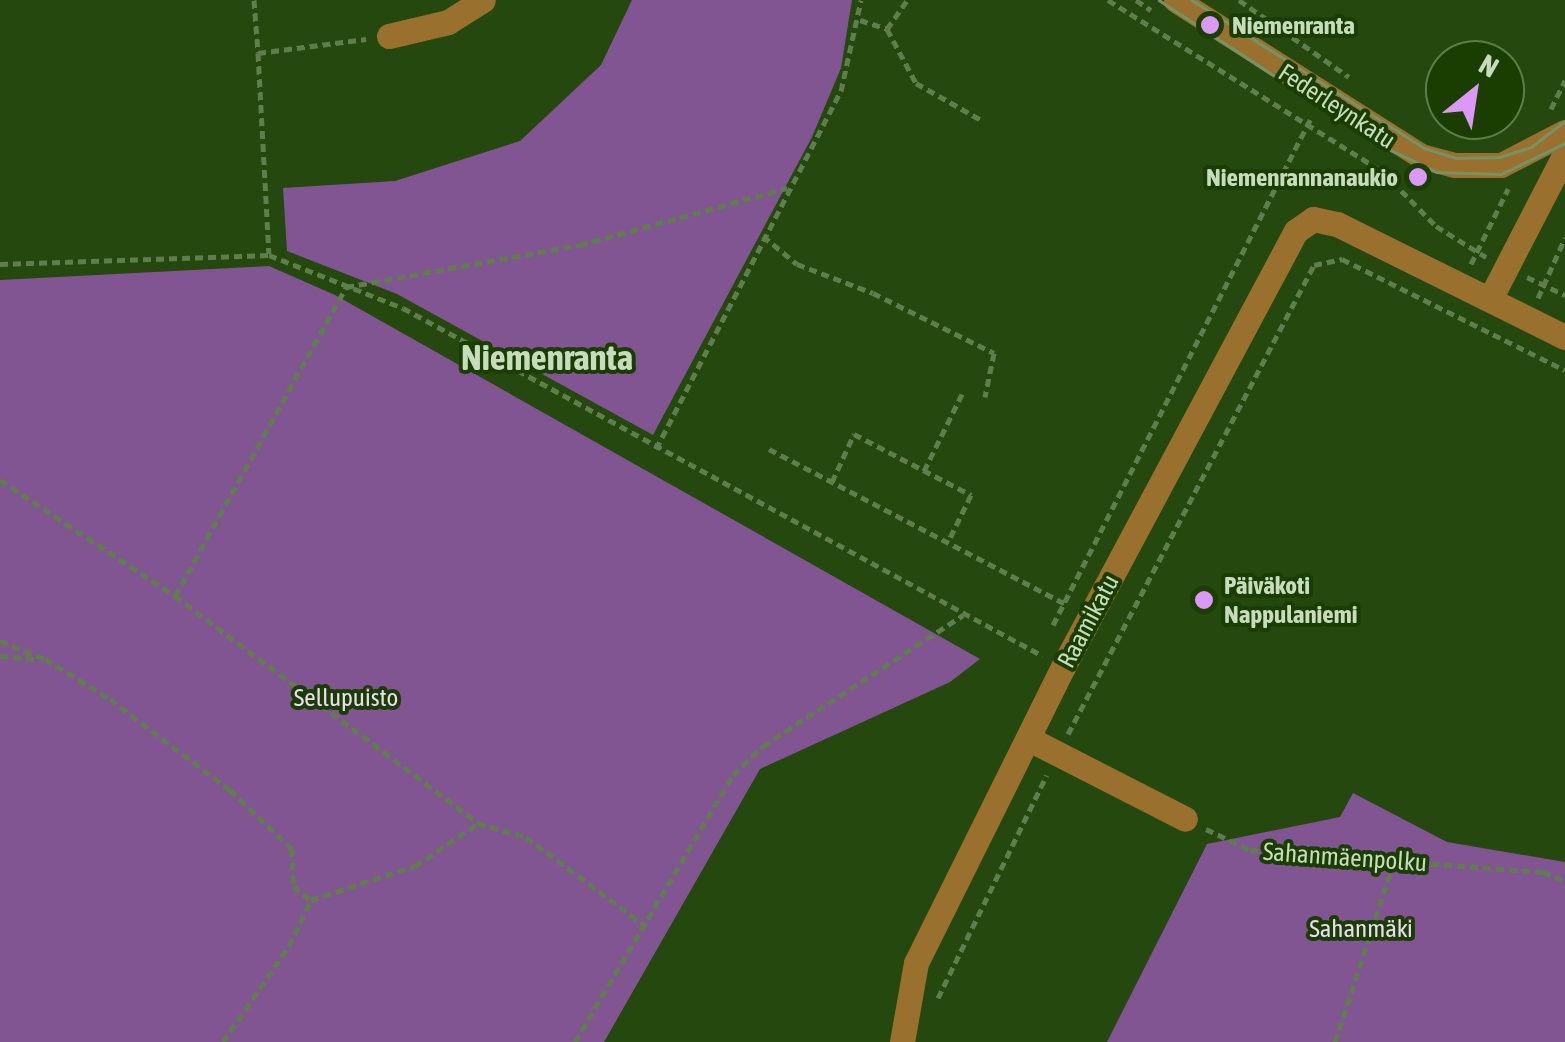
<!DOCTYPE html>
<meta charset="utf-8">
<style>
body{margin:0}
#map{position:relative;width:1565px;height:1042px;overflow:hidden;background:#25480e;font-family:"Asap Condensed",sans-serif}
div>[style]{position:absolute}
.green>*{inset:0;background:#815492}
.path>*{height:5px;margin-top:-2.5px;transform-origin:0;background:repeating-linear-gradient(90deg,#5f7d4d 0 8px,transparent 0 13px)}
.minor>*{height:25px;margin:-12.5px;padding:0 12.5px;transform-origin:12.5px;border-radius:12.5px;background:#99702d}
.tram>*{height:2.5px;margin:-1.25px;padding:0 1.25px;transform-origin:1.25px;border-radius:1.25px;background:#769266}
.dots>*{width:28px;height:28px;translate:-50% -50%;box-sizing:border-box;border:5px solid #1a3d01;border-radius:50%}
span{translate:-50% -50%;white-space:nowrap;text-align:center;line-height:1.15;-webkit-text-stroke:8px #1a3d01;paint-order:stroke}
.poi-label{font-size:25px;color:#c6dcbd;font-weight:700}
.left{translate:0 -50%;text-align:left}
.right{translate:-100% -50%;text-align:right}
.street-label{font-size:25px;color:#c6dcbd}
.park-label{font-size:25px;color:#ecdbf4}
.district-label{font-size:35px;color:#c6dcbd;font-weight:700}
.north{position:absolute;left:1425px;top:40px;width:100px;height:100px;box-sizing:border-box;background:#1a3d01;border:2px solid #5f7d4c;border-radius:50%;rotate:30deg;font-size:28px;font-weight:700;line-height:40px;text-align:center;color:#c6dcbd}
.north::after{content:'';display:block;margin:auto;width:35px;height:45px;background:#db99f5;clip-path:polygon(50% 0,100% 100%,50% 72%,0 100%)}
</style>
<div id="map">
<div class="green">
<div style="clip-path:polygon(632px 0,852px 0,841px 68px,812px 137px,653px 435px,397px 294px,287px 251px,283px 188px,395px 181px,520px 141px,601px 65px)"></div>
<div style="clip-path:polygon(269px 266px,335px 295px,980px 659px,950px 682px,760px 769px,604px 1042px,0 1042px,0 280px)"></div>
<div style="clip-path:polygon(1353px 793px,1447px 842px,1565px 862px,1565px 1042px,1107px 1042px,1207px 844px,1340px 817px)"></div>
</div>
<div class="path">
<div style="left:254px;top:0;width:53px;rotate:85.7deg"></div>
<div style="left:258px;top:53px;width:109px;rotate:-7.4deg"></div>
<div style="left:1108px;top:0;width:324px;rotate:32deg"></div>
<div style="left:1383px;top:172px;width:76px;rotate:45.5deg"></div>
<div style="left:1436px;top:226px;width:59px;rotate:31.8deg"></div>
<div style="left:1136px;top:0;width:18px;rotate:34deg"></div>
<div style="left:1239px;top:0;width:134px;rotate:35deg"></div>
<div style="left:860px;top:20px;width:28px;rotate:18deg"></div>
<div style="left:887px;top:29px;width:61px;rotate:61.8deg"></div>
<div style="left:916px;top:83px;width:75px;rotate:29.6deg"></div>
<div style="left:887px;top:29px;width:35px;rotate:-55deg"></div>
<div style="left:258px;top:53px;width:201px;rotate:86.9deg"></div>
<div style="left:1551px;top:109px;width:32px;rotate:-64deg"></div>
<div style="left:763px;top:236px;width:44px;rotate:39.5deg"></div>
<div style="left:797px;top:264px;width:81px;rotate:20.9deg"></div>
<div style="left:873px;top:293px;width:135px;rotate:26.4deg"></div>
<div style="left:994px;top:353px;width:45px;rotate:101.6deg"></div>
<div style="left:0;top:264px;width:269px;rotate:-1.9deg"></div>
<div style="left:269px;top:255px;width:144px;rotate:21.6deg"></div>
<div style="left:403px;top:308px;width:728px;rotate:28.54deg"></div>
<div style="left:1471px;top:264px;width:84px;rotate:-63.7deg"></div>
<div style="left:1527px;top:277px;width:42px;rotate:25.3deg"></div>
<div style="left:1538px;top:298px;width:66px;rotate:-65.8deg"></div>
<div style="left:656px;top:449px;width:403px;rotate:-62.7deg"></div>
<div style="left:841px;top:91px;width:93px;rotate:-77.6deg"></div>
<div style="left:769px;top:449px;width:333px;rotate:27.6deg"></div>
<div style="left:924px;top:471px;width:86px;rotate:-63.7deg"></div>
<div style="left:0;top:480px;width:210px;rotate:33.5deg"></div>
<div style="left:175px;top:596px;width:379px;rotate:36.8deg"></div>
<div style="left:478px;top:823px;width:50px;rotate:16.3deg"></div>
<div style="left:526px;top:837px;width:147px;rotate:36.7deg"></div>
<div style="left:832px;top:482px;width:53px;rotate:-65.4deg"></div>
<div style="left:854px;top:434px;width:132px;rotate:27.5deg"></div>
<div style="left:971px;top:495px;width:52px;rotate:116.1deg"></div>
<div style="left:175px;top:596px;width:353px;rotate:-61deg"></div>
<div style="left:346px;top:287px;width:238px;rotate:-10.2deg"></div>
<div style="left:580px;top:245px;width:215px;rotate:-15.4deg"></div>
<div style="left:1053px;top:625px;width:569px;rotate:-63.03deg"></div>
<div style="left:0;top:641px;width:48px;rotate:21.8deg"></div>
<div style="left:45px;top:659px;width:76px;rotate:31.6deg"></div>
<div style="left:110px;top:699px;width:151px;rotate:37.2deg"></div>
<div style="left:230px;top:790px;width:86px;rotate:43.6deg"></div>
<div style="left:292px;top:849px;width:37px;rotate:88deg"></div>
<div style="left:293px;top:886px;width:23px;rotate:38deg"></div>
<div style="left:0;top:656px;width:37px;rotate:5deg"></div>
<div style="left:1068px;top:734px;width:530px;rotate:-62.32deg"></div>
<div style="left:1314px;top:265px;width:29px;rotate:-12deg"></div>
<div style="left:1342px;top:259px;width:249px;rotate:26.5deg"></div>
<div style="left:1206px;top:829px;width:49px;rotate:25.5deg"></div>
<div style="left:1250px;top:850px;width:294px;rotate:4.3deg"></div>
<div style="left:1543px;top:872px;width:24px;rotate:22deg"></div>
<div style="left:938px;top:998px;width:248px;rotate:-64deg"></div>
<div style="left:223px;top:1042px;width:116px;rotate:-55.5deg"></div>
<div style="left:289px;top:946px;width:51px;rotate:-64.4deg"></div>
<div style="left:311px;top:900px;width:109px;rotate:-18.1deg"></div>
<div style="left:415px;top:866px;width:75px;rotate:-34.1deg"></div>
<div style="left:575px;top:1042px;width:310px;rotate:-59.4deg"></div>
<div style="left:733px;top:775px;width:42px;rotate:-44deg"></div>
<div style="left:763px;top:746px;width:239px;rotate:-33.2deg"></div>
<div style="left:1335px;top:1042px;width:190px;rotate:-71.9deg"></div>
</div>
<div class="minor">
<div style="left:1176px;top:0;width:290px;rotate:32.5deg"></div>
<div style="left:1421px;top:156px;width:35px;rotate:15deg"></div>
<div style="left:1455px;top:165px;width:46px"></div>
<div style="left:1501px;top:165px;width:72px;rotate:-27.3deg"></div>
<div style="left:389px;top:36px;width:61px;rotate:-13.3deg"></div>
<div style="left:448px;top:22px;width:41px;rotate:-32.2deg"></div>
<div style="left:1490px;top:299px;width:163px;rotate:-62.7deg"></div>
<div style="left:1029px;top:739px;width:175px;rotate:27.1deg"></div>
<div style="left:902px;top:1042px;width:80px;rotate:-80deg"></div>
<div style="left:916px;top:963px;width:330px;rotate:-63.6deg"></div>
<div style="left:1063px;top:667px;width:494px;rotate:-61.9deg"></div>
<div style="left:1296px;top:231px;width:21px;rotate:-35deg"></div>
<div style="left:1313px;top:219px;width:25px;rotate:12deg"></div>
<div style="left:1337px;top:224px;width:254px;rotate:26.4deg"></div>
</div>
<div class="tram">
<div style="left:1159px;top:0;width:262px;rotate:33.3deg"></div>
<div style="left:1378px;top:144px;width:65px;rotate:25.4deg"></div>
<div style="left:1437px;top:172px;width:64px;rotate:1.8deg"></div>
<div style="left:1501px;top:174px;width:71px;rotate:-25.8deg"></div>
<div style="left:1192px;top:0;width:275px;rotate:32.5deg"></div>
<div style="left:1424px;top:148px;width:34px;rotate:17deg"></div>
<div style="left:1456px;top:158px;width:43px;rotate:-1.3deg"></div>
<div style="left:1499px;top:157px;width:34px;rotate:-17deg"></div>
<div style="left:1531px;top:147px;width:43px;rotate:-37.4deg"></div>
</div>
<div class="dots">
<div style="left:1210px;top:25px;background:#db99f5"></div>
<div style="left:1418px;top:177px;background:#db99f5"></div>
<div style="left:1204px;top:600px;background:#db99f5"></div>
</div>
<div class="poi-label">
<span class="left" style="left:1232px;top:25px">Niemenranta</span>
<span class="right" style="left:1398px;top:177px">Niemenrannanaukio</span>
<span class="left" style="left:1224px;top:600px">Päiväkoti<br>Nappulaniemi</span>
</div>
<div class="street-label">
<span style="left:1337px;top:106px;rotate:33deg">Federleynkatu</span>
<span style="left:1088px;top:621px;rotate:-62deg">Raamikatu</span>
<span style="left:1345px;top:857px;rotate:4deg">Sahanmäenpolku</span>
</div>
<div class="park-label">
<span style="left:346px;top:697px">Sellupuisto</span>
<span style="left:1361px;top:928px">Sahanmäki</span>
</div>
<div class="district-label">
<span style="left:547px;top:357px">Niemenranta</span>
</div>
<div class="north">N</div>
</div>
